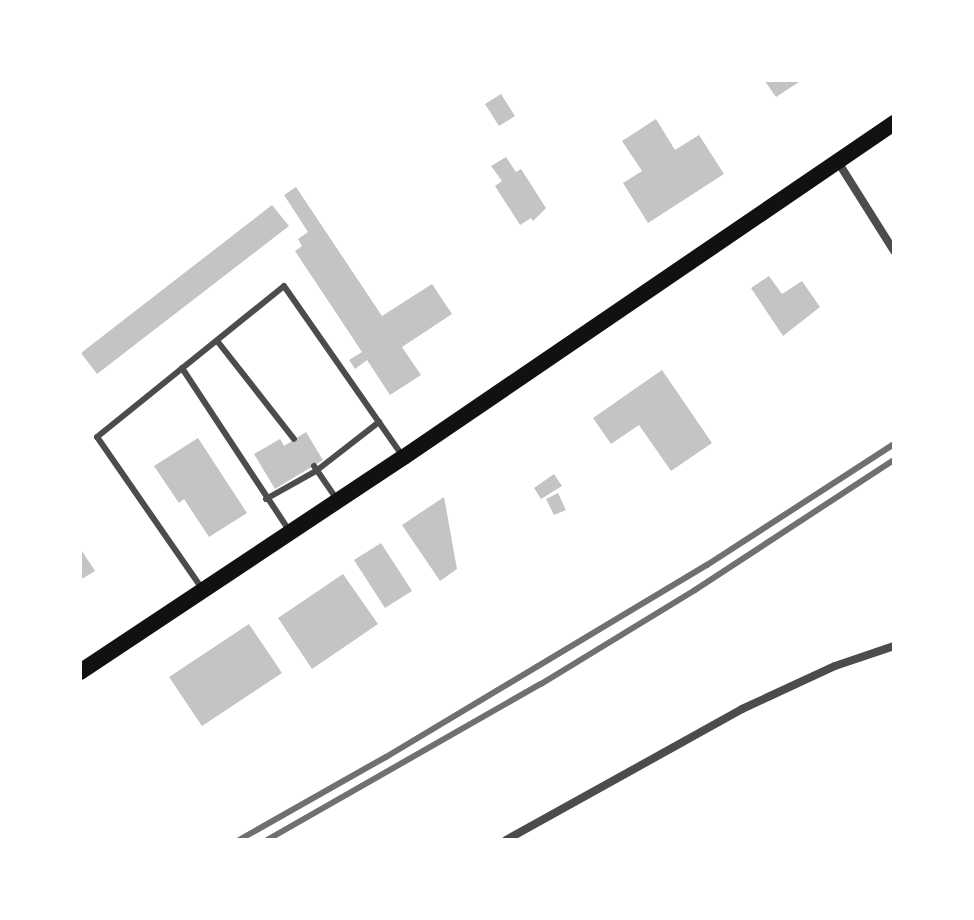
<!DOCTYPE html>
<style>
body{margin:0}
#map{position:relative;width:974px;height:920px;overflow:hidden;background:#fff;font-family:"Golos Text",sans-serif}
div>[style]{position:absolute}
.building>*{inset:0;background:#c4c4c4}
.service>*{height:6px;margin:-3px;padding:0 3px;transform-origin:3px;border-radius:3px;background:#4c4c4c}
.minor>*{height:8px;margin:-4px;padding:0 4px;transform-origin:4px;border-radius:4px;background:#4c4c4c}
.secondary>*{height:16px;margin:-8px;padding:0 8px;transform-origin:8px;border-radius:8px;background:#111}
.rail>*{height:6px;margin:-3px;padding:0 3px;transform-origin:3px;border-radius:3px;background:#707070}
span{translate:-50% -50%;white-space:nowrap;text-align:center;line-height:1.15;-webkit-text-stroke:6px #fff;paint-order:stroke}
.frame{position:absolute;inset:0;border:82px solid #fff;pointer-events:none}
</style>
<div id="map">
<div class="building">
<div style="clip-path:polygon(764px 80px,802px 80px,776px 97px)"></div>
<div style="clip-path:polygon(501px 94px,515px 116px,499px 126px,485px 104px)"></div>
<div style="clip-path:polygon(656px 119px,675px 150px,699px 135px,724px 174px,648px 223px,623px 183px,642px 171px,622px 141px)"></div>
<div style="clip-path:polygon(506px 157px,516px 172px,521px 169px,546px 208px,533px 221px,531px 218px,520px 225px,495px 186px,502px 181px,491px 166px)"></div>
<div style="clip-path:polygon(296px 187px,382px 316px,432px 284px,452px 314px,402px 347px,421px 375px,390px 395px,367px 360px,355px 369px,349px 360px,362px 352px,295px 251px,302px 246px,298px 239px,308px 232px,284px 195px)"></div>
<div style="clip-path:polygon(272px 205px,289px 226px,97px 374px,81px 353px)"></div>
<div style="clip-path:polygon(769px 276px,782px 294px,802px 281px,820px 307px,783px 336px,751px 288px)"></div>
<div style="clip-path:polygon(662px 370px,712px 443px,671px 471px,639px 425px,611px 444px,593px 418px)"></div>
<div style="clip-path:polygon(306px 432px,323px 460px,275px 489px,254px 454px,280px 439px,284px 446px)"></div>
<div style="clip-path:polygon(198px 438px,247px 513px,209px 537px,184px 499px,179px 503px,154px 466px)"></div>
<div style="clip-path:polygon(554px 474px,562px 486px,541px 499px,534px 488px)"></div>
<div style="clip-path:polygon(558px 493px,566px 510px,554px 515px,546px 499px)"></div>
<div style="clip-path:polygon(444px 497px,457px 569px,440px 581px,402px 525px)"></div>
<div style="clip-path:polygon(381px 543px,412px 591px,385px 608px,354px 560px)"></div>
<div style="clip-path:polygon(80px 548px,95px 571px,80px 580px)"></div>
<div style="clip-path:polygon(343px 574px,378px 624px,312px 669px,278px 618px)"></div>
<div style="clip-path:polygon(249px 624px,282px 673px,202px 726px,169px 677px)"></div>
</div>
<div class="service">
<div style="left:218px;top:342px;width:123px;rotate:51.9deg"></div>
<div style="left:182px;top:368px;width:196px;rotate:56.6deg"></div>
<div style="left:314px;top:466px;width:42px;rotate:55.6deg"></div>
<div style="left:266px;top:499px;width:57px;rotate:-29.2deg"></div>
<div style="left:316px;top:471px;width:80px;rotate:-37.9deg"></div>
<div style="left:203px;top:590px;width:186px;rotate:-124.7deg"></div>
<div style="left:97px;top:437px;width:240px;rotate:-38.9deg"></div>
<div style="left:284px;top:286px;width:206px;rotate:55.1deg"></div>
</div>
<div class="minor">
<div style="left:838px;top:162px;width:105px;rotate:57.8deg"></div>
<div style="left:506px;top:840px;width:270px;rotate:-29deg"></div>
<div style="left:742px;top:709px;width:102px;rotate:-24.8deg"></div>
<div style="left:835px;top:666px;width:62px;rotate:-18.7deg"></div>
</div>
<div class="secondary">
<div style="left:80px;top:672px;width:389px;rotate:-33.6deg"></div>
<div style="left:404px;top:457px;width:593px;rotate:-34.28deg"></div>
</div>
<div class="rail">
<div style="left:239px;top:840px;width:169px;rotate:-29.5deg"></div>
<div style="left:386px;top:757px;width:374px;rotate:-30.9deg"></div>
<div style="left:707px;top:565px;width:223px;rotate:-32.9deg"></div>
<div style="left:267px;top:840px;width:315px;rotate:-29.7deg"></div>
<div style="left:541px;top:684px;width:180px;rotate:-31.4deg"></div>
<div style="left:695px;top:590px;width:238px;rotate:-33.2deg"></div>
</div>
<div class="frame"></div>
</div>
